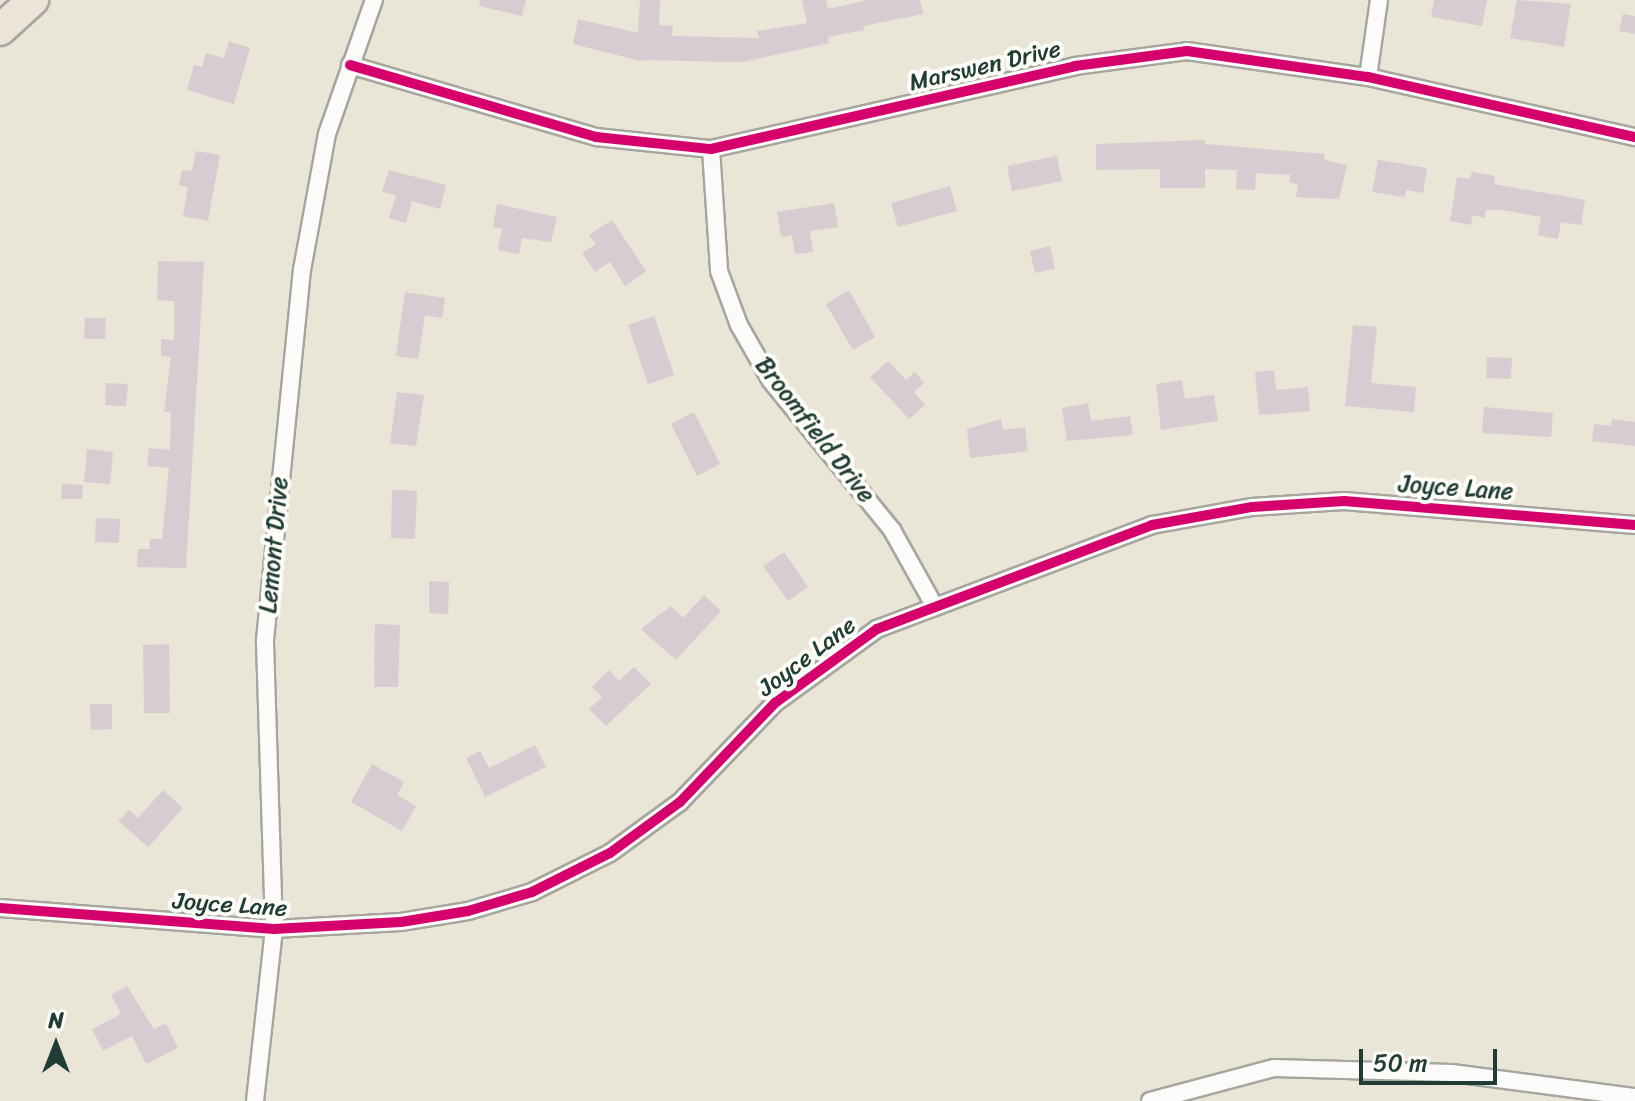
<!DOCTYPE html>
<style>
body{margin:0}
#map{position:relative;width:1635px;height:1101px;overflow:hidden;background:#e9e5d7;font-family:Sriracha,sans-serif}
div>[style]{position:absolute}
.building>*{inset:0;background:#d6ccd1}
.roads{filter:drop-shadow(2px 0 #a5a69e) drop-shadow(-2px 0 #a5a69e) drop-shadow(0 2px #a5a69e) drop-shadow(0 -2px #a5a69e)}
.minor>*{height:16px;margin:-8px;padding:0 8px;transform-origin:8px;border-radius:8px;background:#fcfbf9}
.motorway>*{height:30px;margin:-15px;padding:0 15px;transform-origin:15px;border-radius:15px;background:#ece3d9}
.cycleway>*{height:10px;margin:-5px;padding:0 5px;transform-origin:5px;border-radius:5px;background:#d6006c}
span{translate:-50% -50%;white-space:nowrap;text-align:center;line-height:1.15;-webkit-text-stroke:8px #fdfcf7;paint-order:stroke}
.street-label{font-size:24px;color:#1f3d34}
.north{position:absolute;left:16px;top:1005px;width:80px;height:80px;-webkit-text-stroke:6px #fdfcf7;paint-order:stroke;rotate:0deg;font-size:22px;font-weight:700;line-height:32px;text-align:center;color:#1f3d34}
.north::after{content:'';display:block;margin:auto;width:28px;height:36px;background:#1f3d34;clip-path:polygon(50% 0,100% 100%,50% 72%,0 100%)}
.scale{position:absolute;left:1359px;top:1049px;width:138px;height:36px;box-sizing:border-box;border:4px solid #1f3d34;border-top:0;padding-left:10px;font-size:24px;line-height:28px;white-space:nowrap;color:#1f3d34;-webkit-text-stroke:6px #fdfcf7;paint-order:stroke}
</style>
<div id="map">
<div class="building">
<div style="clip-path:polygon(480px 0,526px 0,522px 16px,479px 6px)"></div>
<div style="clip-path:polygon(640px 0,660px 0,659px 25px,673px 26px,672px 36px,759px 38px,757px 31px,807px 23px,802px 0,826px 0,828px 9px,868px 0,920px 0,923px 14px,863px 26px,864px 30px,828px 37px,829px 43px,743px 62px,637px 60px,573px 44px,578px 19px,638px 33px)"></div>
<div style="clip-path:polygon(1434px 0,1487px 0,1482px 26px,1431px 17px)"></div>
<div style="clip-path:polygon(1517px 0,1571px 4px,1564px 47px,1510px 38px)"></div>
<div style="clip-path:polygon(1623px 14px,1635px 16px,1635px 34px,1619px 31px)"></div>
<div style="clip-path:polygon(229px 41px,250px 48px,234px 104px,187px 90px,194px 65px,202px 67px,206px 53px,224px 58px)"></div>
<div style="clip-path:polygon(1205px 140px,1205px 144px,1325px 154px,1324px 160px,1347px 165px,1339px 199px,1296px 197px,1298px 185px,1289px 182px,1291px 175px,1256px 173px,1255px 190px,1236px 189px,1237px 170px,1205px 169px,1205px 188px,1160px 188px,1160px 169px,1096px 170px,1096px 144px)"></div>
<div style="clip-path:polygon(196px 151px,220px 155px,208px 221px,183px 216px,188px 187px,179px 185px,182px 170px,192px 171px)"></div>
<div style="clip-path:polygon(1057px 156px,1062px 181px,1012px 191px,1007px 166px)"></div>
<div style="clip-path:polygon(1378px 160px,1427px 168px,1423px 193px,1406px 190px,1405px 197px,1372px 192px)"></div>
<div style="clip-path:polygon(389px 170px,446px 185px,440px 209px,412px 201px,406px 223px,389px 218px,396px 195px,382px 192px)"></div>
<div style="clip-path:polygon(1472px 172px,1495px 176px,1494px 184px,1585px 200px,1581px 225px,1561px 222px,1558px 239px,1538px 235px,1541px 217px,1502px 210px,1486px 210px,1485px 218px,1472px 215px,1471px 225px,1450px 221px,1457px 177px,1470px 179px)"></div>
<div style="clip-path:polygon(950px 186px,957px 211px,898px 227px,891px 203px)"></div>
<div style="clip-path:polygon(834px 203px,838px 227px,810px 231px,813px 252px,795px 254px,792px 235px,781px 237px,777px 212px)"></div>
<div style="clip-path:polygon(497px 204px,557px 217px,551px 242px,522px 238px,519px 254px,498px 250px,502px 229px,493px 227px)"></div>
<div style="clip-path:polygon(612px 220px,646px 271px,625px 286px,610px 262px,595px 272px,582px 253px,596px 244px,589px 235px)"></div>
<div style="clip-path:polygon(1050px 246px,1055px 269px,1035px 273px,1030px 251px)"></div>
<div style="clip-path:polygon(158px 261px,204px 262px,186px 568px,137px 567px,138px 549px,150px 549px,150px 539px,162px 539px,169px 468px,147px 466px,149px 448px,170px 450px,171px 412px,164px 412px,171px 357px,161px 356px,161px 339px,174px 340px,174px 301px,157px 300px)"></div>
<div style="clip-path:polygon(849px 290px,875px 337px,853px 350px,826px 304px)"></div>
<div style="clip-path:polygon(405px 292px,445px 298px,442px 318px,425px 315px,418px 359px,396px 356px)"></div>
<div style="clip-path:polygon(654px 316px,674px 375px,648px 384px,628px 325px)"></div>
<div style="clip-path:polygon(85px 318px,106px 318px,105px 339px,84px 339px)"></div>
<div style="clip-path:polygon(1353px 325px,1377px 327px,1371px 383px,1416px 387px,1414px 412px,1345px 406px)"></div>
<div style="clip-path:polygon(1487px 357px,1512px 358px,1511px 379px,1486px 378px)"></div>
<div style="clip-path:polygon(888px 361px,906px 380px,915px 372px,924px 383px,914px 392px,925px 405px,909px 419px,870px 377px)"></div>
<div style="clip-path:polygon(1274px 370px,1276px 390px,1308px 387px,1310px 411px,1259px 415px,1255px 372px)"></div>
<div style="clip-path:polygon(1182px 380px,1185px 399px,1214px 395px,1218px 421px,1161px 430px,1156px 384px)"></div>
<div style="clip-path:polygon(106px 383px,128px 384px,126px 406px,105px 405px)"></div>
<div style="clip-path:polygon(397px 392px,424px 395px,416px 446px,390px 443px)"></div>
<div style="clip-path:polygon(1088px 403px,1091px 421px,1130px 416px,1133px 435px,1067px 441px,1062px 408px)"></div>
<div style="clip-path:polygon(1484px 407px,1553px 413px,1551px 437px,1482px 433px)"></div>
<div style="clip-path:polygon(694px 412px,720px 464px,697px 476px,671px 424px)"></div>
<div style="clip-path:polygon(1001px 419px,1003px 430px,1025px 427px,1028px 451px,970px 458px,967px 429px)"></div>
<div style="clip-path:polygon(1612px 419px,1635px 422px,1635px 446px,1592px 441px,1594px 424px,1611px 426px)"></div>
<div style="clip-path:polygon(87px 449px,113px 452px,110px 484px,84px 482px)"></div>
<div style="clip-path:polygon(62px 484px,83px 485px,82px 499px,61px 499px)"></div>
<div style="clip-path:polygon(392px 490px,417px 491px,415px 539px,391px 538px)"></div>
<div style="clip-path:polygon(96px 518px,120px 519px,119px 543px,95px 542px)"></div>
<div style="clip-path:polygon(784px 552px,808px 587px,788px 601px,763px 566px)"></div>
<div style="clip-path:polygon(429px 581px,449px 582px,448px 614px,429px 613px)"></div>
<div style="clip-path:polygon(704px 595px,721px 611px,676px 660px,641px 629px,671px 606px,683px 618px)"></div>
<div style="clip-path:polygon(375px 624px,400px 625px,398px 687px,374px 687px)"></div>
<div style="clip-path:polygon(169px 644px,170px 713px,144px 713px,143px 645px)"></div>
<div style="clip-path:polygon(634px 667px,651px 684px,606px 726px,589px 709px,602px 697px,592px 687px,609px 670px,619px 681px)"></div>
<div style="clip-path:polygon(90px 704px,112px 704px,112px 729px,91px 730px)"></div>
<div style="clip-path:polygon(535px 745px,546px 767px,485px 797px,466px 758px,480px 751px,489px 768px)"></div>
<div style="clip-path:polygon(372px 764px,404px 782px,397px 795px,416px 806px,402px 831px,351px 802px)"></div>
<div style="clip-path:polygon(163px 790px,183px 808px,148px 847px,118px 821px,129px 810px,138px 818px)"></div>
<div style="clip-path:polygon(127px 986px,154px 1029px,166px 1023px,178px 1048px,146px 1064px,132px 1036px,103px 1051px,92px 1029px,121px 1014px,111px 995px)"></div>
</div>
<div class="roads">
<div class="minor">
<div style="left:350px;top:65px;width:256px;rotate:16.3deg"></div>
<div style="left:596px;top:137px;width:116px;rotate:6deg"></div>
<div style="left:711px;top:149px;width:373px;rotate:-12.8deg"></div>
<div style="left:1075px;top:66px;width:113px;rotate:-7.6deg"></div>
<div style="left:1187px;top:51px;width:183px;rotate:8.2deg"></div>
<div style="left:1368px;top:77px;width:274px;rotate:12.7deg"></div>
<div style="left:1368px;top:77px;width:78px;rotate:-81.9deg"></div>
<div style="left:711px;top:149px;width:122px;rotate:86.2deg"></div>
<div style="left:719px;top:271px;width:58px;rotate:69.7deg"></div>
<div style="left:739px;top:325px;width:64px;rotate:60.3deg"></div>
<div style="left:771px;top:381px;width:192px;rotate:50.9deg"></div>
<div style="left:892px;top:530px;width:88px;rotate:60.8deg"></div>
<div style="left:0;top:908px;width:275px;rotate:4.4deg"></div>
<div style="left:274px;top:929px;width:127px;rotate:-3.2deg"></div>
<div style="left:401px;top:922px;width:68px;rotate:-9.3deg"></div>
<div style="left:468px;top:911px;width:67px;rotate:-16.5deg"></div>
<div style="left:532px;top:892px;width:87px;rotate:-26.6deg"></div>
<div style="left:610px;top:853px;width:87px;rotate:-36.1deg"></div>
<div style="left:680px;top:802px;width:137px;rotate:-46.2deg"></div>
<div style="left:775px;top:703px;width:126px;rotate:-36deg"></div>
<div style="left:877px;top:629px;width:294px;rotate:-20.7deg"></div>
<div style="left:1152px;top:525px;width:102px;rotate:-10.2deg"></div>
<div style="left:1252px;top:507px;width:92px;rotate:-3.7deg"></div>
<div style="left:1344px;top:501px;width:292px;rotate:4.7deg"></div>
<div style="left:255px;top:1101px;width:173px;rotate:-83.7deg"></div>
<div style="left:274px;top:929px;width:289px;rotate:-91.8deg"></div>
<div style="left:265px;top:640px;width:372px;rotate:-84.3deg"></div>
<div style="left:302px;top:270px;width:138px;rotate:-79.6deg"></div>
<div style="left:327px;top:134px;width:142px;rotate:-70.7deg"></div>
<div style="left:1150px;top:1101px;width:128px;rotate:-14.9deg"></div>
<div style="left:1274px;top:1068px;width:178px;rotate:1.6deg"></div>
<div style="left:1452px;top:1073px;width:185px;rotate:7.5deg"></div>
</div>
<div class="motorway">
<div style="left:0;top:30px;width:45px;rotate:-42.3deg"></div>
</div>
</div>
<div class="cycleway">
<div style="left:350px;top:65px;width:256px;rotate:16.3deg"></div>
<div style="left:596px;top:137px;width:116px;rotate:6deg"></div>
<div style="left:711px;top:149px;width:373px;rotate:-12.8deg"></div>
<div style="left:1075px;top:66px;width:113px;rotate:-7.6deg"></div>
<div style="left:1187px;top:51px;width:183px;rotate:8.2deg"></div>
<div style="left:1368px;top:77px;width:274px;rotate:12.7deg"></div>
<div style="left:0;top:908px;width:275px;rotate:4.4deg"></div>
<div style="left:274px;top:929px;width:127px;rotate:-3.2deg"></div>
<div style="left:401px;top:922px;width:68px;rotate:-9.3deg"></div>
<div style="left:468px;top:911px;width:67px;rotate:-16.5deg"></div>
<div style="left:532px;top:892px;width:87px;rotate:-26.6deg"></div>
<div style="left:610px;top:853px;width:87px;rotate:-36.1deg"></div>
<div style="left:680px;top:802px;width:137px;rotate:-46.2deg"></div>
<div style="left:775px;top:703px;width:126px;rotate:-36deg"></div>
<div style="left:877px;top:629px;width:294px;rotate:-20.7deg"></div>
<div style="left:1152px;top:525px;width:102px;rotate:-10.2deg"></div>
<div style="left:1252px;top:507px;width:92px;rotate:-3.7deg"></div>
<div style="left:1344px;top:501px;width:292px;rotate:4.7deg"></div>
</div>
<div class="street-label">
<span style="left:985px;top:66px;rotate:-13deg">Marswen Drive</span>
<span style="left:815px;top:430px;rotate:52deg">Broomfield Drive</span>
<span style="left:1456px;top:488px;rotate:4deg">Joyce Lane</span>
<span style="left:274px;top:545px;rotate:-85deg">Lemont Drive</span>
<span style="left:807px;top:657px;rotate:-37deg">Joyce Lane</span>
<span style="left:230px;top:905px;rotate:4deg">Joyce Lane</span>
</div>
<div class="north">N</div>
<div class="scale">50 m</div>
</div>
